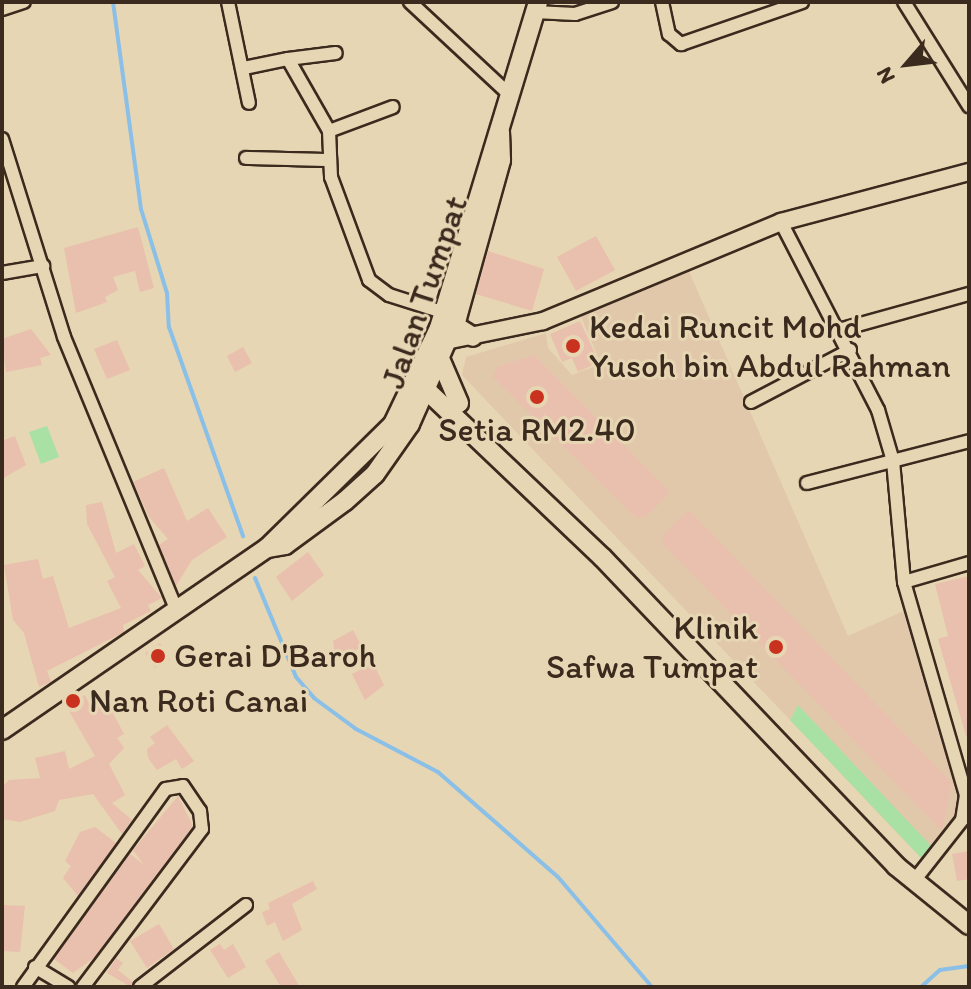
<!DOCTYPE html>
<style>
body{margin:0}
#map{position:relative;width:971px;height:989px;overflow:hidden;background:#e7d6b3;font-family:Itim,sans-serif}
div>[style]{position:absolute}
.built>*{inset:0;background:#e1c8ab}
.green>*{inset:0;background:#a9e0a4}
.stream>*{height:4px;margin:-2px;padding:0 2px;transform-origin:2px;border-radius:2px;background:#8abfe8}
.building>*{inset:0;background:#e9bfad}
.roads{filter:drop-shadow(2px 0 #3b2a1e) drop-shadow(-2px 0 #3b2a1e) drop-shadow(0 2px #3b2a1e) drop-shadow(0 -2px #3b2a1e)}
.minor>*{height:12px;margin:-6px;padding:0 6px;transform-origin:6px;border-radius:6px;background:#e7d6b3}
.tertiary>*{height:16px;margin:-8px;padding:0 8px;transform-origin:8px;border-radius:8px;background:#e7d6b3}
.secondary>*{height:18px;margin:-9px;padding:0 9px;transform-origin:9px;border-radius:9px;background:#e7d6b3}
.dots>*{width:22px;height:22px;translate:-50% -50%;box-sizing:border-box;border:4px solid #e7d6b3;border-radius:50%}
span{translate:-50% -50%;white-space:nowrap;text-align:center;line-height:1.15;-webkit-text-stroke:6px #e7d6b3;paint-order:stroke}
.street-label{font-size:34px;color:#3b2a1e}
.poi-label{font-size:34px;color:#3b2a1e}
.left{translate:0 -50%;text-align:left}
.right{translate:-100% -50%;text-align:right}
.frame{position:absolute;inset:0;border:4px solid #3b2a1e;pointer-events:none}
.north{position:absolute;left:867px;top:24px;width:80px;height:80px;-webkit-text-stroke:6px #e7d6b3;paint-order:stroke;rotate:242deg;font-size:22px;font-weight:700;line-height:32px;text-align:center;color:#3b2a1e}
.north::after{content:'';display:block;margin:auto;width:28px;height:36px;background:#3b2a1e;clip-path:polygon(50% 0,100% 100%,50% 72%,0 100%)}
</style>
<div id="map">
<div class="built">
<div style="clip-path:polygon(688px 269px,848px 636px,906px 610px,963px 806px,924px 861px,462px 375px,466px 357px,546px 333px,548px 348px,572px 375px,601px 364px,579px 312px)"></div>
</div>
<div class="green">
<div style="clip-path:polygon(47px 426px,59px 457px,41px 464px,29px 432px)"></div>
<div style="clip-path:polygon(798px 705px,935px 850px,924px 861px,790px 720px)"></div>
</div>
<div class="stream">
<div style="left:113px;top:2px;width:209px;rotate:82.3deg"></div>
<div style="left:141px;top:209px;width:88px;rotate:72.8deg"></div>
<div style="left:167px;top:293px;width:34px;rotate:87deg"></div>
<div style="left:169px;top:327px;width:222px;rotate:70.5deg"></div>
<div style="left:255px;top:578px;width:107px;rotate:67.5deg"></div>
<div style="left:296px;top:677px;width:28px;rotate:49deg"></div>
<div style="left:314px;top:698px;width:52px;rotate:36.4deg"></div>
<div style="left:356px;top:729px;width:93px;rotate:27.7deg"></div>
<div style="left:438px;top:772px;width:159px;rotate:41.2deg"></div>
<div style="left:558px;top:877px;width:145px;rotate:49.5deg"></div>
<div style="left:921px;top:987px;width:25px;rotate:-42deg"></div>
<div style="left:940px;top:970px;width:29px;rotate:-8deg"></div>
</div>
<div class="building">
<div style="clip-path:polygon(138px 227px,154px 288px,140px 292px,135px 271px,113px 277px,118px 290px,105px 297px,107px 302px,76px 313px,64px 248px)"></div>
<div style="clip-path:polygon(596px 236px,615px 270px,576px 291px,557px 257px)"></div>
<div style="clip-path:polygon(488px 251px,544px 269px,532px 311px,476px 294px)"></div>
<div style="clip-path:polygon(580px 321px,599px 362px,578px 372px,572px 358px,562px 362px,550px 334px)"></div>
<div style="clip-path:polygon(31px 329px,51px 355px,40px 358px,42px 365px,6px 372px,2px 339px)"></div>
<div style="clip-path:polygon(117px 340px,130px 370px,107px 379px,94px 349px)"></div>
<div style="clip-path:polygon(243px 347px,252px 363px,235px 372px,227px 356px)"></div>
<div style="clip-path:polygon(534px 355px,670px 492px,646px 517px,636px 518px,493px 377px,497px 367px)"></div>
<div style="clip-path:polygon(15px 436px,26px 465px,2px 479px,2px 441px)"></div>
<div style="clip-path:polygon(164px 468px,187px 521px,208px 508px,227px 537px,192px 560px,176px 586px,159px 545px,168px 539px,149px 517px,133px 482px)"></div>
<div style="clip-path:polygon(102px 502px,116px 553px,134px 544px,145px 566px,138px 570px,162px 598px,148px 605px,151px 611px,123px 625px,124px 632px,47px 671px,51px 682px,39px 687px,24px 633px,13px 620px,4px 565px,38px 559px,43px 579px,53px 576px,69px 628px,121px 608px,107px 581px,115px 577px,87px 524px,86px 505px)"></div>
<div style="clip-path:polygon(689px 510px,952px 783px,942px 831px,664px 545px,663px 535px)"></div>
<div style="clip-path:polygon(308px 552px,324px 575px,292px 601px,276px 577px)"></div>
<div style="clip-path:polygon(969px 576px,969px 735px,966px 736px,938px 639px,948px 636px,935px 584px)"></div>
<div style="clip-path:polygon(353px 630px,362px 647px,336px 661px,333px 641px)"></div>
<div style="clip-path:polygon(160px 643px,170px 659px,155px 668px,145px 653px)"></div>
<div style="clip-path:polygon(373px 663px,384px 685px,365px 700px,352px 674px)"></div>
<div style="clip-path:polygon(85px 695px,89px 704px,104px 696px,124px 734px,117px 738px,124px 748px,109px 764px,125px 795px,112px 803px,132px 820px,122px 834px,93px 794px,59px 800px,55px 811px,20px 822px,2px 819px,2px 787px,9px 780px,40px 778px,35px 758px,65px 751px,69px 769px,95px 756px,66px 706px)"></div>
<div style="clip-path:polygon(167px 725px,194px 761px,182px 769px,176px 759px,157px 770px,148px 758px,147px 749px,155px 743px,150px 737px)"></div>
<div style="clip-path:polygon(178px 796px,193px 826px,95px 957px,73px 973px,54px 959px,130px 854px,144px 865px,133px 850px)"></div>
<div style="clip-path:polygon(95px 827px,116px 843px,78px 896px,63px 878px,71px 866px,65px 861px,80px 832px)"></div>
<div style="clip-path:polygon(969px 851px,969px 879px,957px 881px,952px 854px)"></div>
<div style="clip-path:polygon(313px 881px,317px 889px,292px 904px,302px 930px,283px 941px,275px 922px,267px 926px,262px 912px,270px 909px,268px 903px)"></div>
<div style="clip-path:polygon(2px 905px,25px 906px,20px 952px,2px 951px)"></div>
<div style="clip-path:polygon(159px 924px,174px 949px,147px 968px,130px 941px)"></div>
<div style="clip-path:polygon(220px 944px,224px 950px,233px 944px,246px 967px,228px 978px,210px 950px)"></div>
<div style="clip-path:polygon(279px 952px,297px 982px,299px 987px,281px 987px,265px 961px)"></div>
<div style="clip-path:polygon(116px 958px,123px 963px,118px 970px,133px 982px,131px 987px,107px 973px)"></div>
</div>
<div class="roads">
<div class="minor">
<div style="left:228px;top:2px;width:103px;rotate:78.3deg"></div>
<div style="left:410px;top:2px;width:138px;rotate:42.9deg"></div>
<div style="left:662px;top:2px;width:33px;rotate:78deg"></div>
<div style="left:669px;top:34px;width:16px;rotate:40deg"></div>
<div style="left:681px;top:44px;width:128px;rotate:-19.1deg"></div>
<div style="left:904px;top:2px;width:123px;rotate:58deg"></div>
<div style="left:2px;top:9px;width:23px;rotate:-18deg"></div>
<div style="left:535px;top:12px;width:40px;rotate:2.9deg"></div>
<div style="left:575px;top:14px;width:39px;rotate:-18deg"></div>
<div style="left:288px;top:59px;width:48px;rotate:-7.1deg"></div>
<div style="left:244px;top:68px;width:45px;rotate:-11.6deg"></div>
<div style="left:288px;top:59px;width:83px;rotate:60.3deg"></div>
<div style="left:329px;top:131px;width:46px;rotate:87.5deg"></div>
<div style="left:331px;top:177px;width:110px;rotate:69.7deg"></div>
<div style="left:369px;top:280px;width:25px;rotate:37deg"></div>
<div style="left:389px;top:295px;width:49px;rotate:17.7deg"></div>
<div style="left:329px;top:131px;width:68px;rotate:-20.6deg"></div>
<div style="left:2px;top:139px;width:207px;rotate:72.6deg"></div>
<div style="left:64px;top:337px;width:294px;rotate:67.6deg"></div>
<div style="left:246px;top:158px;width:83px;rotate:1.4deg"></div>
<div style="left:781px;top:222px;width:212px;rotate:62.7deg"></div>
<div style="left:878px;top:410px;width:53px;rotate:73.6deg"></div>
<div style="left:893px;top:461px;width:121px;rotate:84.8deg"></div>
<div style="left:904px;top:582px;width:222px;rotate:73.8deg"></div>
<div style="left:966px;top:795px;width:25px;rotate:99deg"></div>
<div style="left:962px;top:820px;width:78px;rotate:128.2deg"></div>
<div style="left:2px;top:273px;width:42px;rotate:-9.7deg"></div>
<div style="left:839px;top:330px;width:135px;rotate:-15.5deg"></div>
<div style="left:751px;top:402px;width:112px;rotate:-27.7deg"></div>
<div style="left:807px;top:483px;width:167px;rotate:-14.5deg"></div>
<div style="left:904px;top:582px;width:68px;rotate:-16.3deg"></div>
<div style="left:35px;top:967px;width:39px;rotate:31deg"></div>
<div style="left:23px;top:987px;width:244px;rotate:-54.2deg"></div>
<div style="left:166px;top:789px;width:17px;rotate:-10deg"></div>
<div style="left:183px;top:786px;width:30px;rotate:56deg"></div>
<div style="left:200px;top:811px;width:18px;rotate:84deg"></div>
<div style="left:202px;top:829px;width:198px;rotate:127deg"></div>
<div style="left:140px;top:987px;width:134px;rotate:-37.7deg"></div>
</div>
<div class="tertiary">
<div style="left:436px;top:343px;width:109px;rotate:-11.6deg"></div>
<div style="left:543px;top:321px;width:258px;rotate:-22.6deg"></div>
<div style="left:781px;top:222px;width:195px;rotate:-14.9deg"></div>
</div>
<div class="secondary">
<div style="left:454px;top:325px;width:22px;rotate:32deg"></div>
<div style="left:441px;top:361px;width:46px;rotate:66.8deg"></div>
<div style="left:418px;top:382px;width:255px;rotate:43.6deg"></div>
<div style="left:603px;top:558px;width:425px;rotate:46.4deg"></div>
<div style="left:896px;top:866px;width:94px;rotate:38.9deg"></div>
<div style="left:267px;top:548px;width:18px;rotate:-9deg"></div>
<div style="left:285px;top:545px;width:74px;rotate:-36.3deg"></div>
<div style="left:345px;top:501px;width:40px;rotate:-42deg"></div>
<div style="left:375px;top:474px;width:61px;rotate:-55deg"></div>
<div style="left:410px;top:424px;width:116px;rotate:-66.1deg"></div>
<div style="left:457px;top:318px;width:164px;rotate:-74.4deg"></div>
<div style="left:501px;top:160px;width:28px;rotate:-92deg"></div>
<div style="left:2px;top:730px;width:321px;rotate:-34.5deg"></div>
<div style="left:267px;top:548px;width:177px;rotate:-44.5deg"></div>
<div style="left:393px;top:424px;width:106px;rotate:-64.4deg"></div>
<div style="left:439px;top:328px;width:341px;rotate:-73.1deg"></div>
</div>
</div>
<div class="dots">
<div style="left:573px;top:346px;background:#c8321e"></div>
<div style="left:537px;top:397px;background:#c8321e"></div>
<div style="left:776px;top:647px;background:#c8321e"></div>
<div style="left:158px;top:656px;background:#c8321e"></div>
<div style="left:73px;top:701px;background:#c8321e"></div>
</div>
<div class="street-label">
<span style="left:424px;top:292px;rotate:-71deg">Jalan Tumpat</span>
</div>
<div class="poi-label">
<span class="left" style="left:589px;top:346px">Kedai Runcit Mohd<br>Yusoh bin Abdul Rahman</span>
<span style="left:537px;top:430px">Setia RM2.40</span>
<span class="right" style="left:758px;top:647px">Klinik<br>Safwa Tumpat</span>
<span class="left" style="left:174px;top:656px">Gerai D'Baroh</span>
<span class="left" style="left:89px;top:701px">Nan Roti Canai</span>
</div>
<div class="frame"></div>
<div class="north">N</div>
</div>
